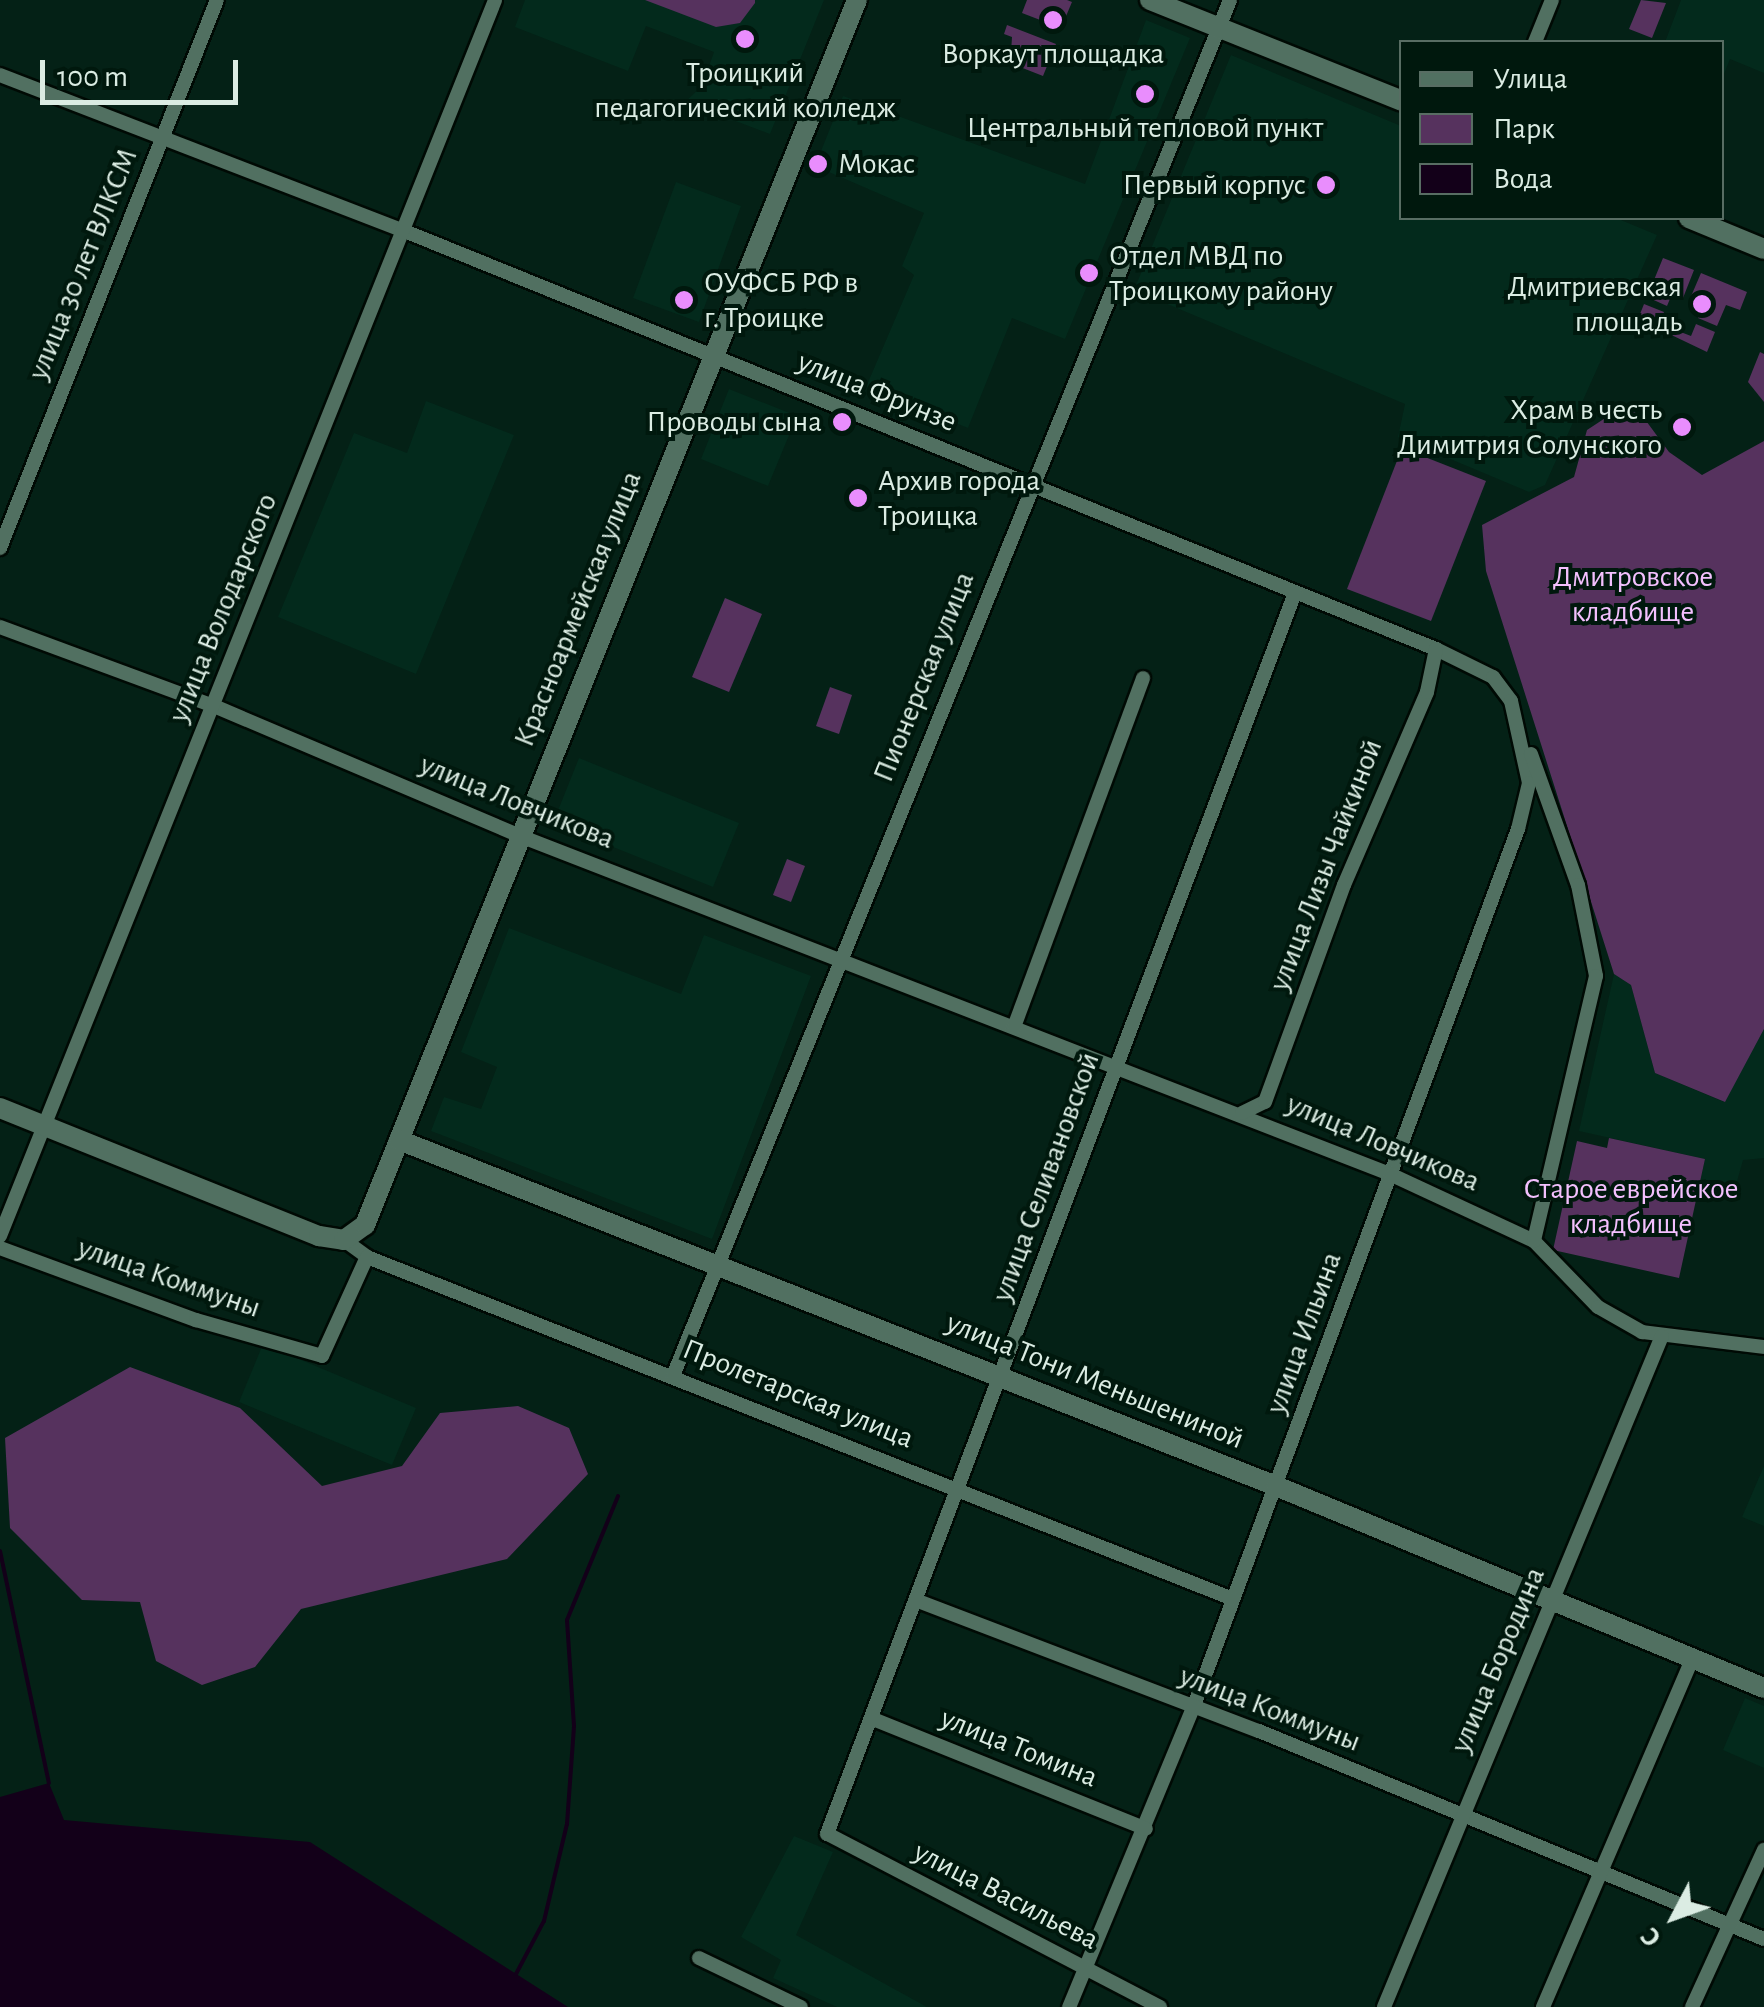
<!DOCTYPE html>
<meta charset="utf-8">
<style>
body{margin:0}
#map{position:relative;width:1764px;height:2007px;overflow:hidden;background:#042116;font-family:"Alegreya Sans",sans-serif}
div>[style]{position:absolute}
.built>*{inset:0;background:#032a1c}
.green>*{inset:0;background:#56325e}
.water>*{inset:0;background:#130019}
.stream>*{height:4px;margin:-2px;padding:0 2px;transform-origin:2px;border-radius:2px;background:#130019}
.roads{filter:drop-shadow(2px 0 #000a04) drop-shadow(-2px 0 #000a04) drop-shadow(0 2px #000a04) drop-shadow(0 -2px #000a04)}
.street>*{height:14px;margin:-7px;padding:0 7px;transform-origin:7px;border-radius:7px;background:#517061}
.secondary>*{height:20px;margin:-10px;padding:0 10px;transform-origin:10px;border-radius:10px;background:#517061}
.dots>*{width:28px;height:28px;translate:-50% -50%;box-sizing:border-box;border:5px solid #00180d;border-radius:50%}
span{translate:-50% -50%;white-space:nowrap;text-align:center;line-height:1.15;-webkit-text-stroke:8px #00180d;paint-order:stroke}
.poi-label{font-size:30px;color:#dbece3}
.left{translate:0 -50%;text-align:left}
.right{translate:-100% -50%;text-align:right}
.street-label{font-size:30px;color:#dbece3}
.park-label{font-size:30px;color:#f3c0fe}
.legend{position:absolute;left:1399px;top:40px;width:325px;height:180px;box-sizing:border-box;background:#00180d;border:2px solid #586d63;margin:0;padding:12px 18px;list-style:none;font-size:30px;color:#dbece3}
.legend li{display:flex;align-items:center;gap:20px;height:50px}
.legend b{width:50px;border:2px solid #586d63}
.north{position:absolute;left:1624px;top:1867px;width:100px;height:100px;-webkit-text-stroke:8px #00180d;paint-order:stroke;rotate:229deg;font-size:28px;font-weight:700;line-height:40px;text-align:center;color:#dbece3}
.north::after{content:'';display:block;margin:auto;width:35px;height:45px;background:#dbece3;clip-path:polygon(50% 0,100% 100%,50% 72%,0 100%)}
.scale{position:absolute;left:40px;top:60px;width:198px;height:45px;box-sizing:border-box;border:5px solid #dbece3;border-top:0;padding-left:12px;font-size:30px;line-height:35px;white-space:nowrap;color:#dbece3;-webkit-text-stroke:8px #00180d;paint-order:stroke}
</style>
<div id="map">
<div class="built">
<div style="clip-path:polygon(525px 0,824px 0,770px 134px,685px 102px,702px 86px,714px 52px,646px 26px,628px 71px,515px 27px)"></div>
<div style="clip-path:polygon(1681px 0,1764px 0,1764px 73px,1730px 59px,1722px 79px,1722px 42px,1665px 42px)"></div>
<div style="clip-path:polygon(1146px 20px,1190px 38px,1065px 339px,1012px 318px,968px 428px,866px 387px,914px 275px,902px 266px,924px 213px,815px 166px,843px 96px,1085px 184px)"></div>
<div style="clip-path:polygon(1231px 55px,1401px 126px,1402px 218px,1616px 218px,1657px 235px,1545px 485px,1529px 492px,1398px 437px,1405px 404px,1134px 290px)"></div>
<div style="clip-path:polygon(676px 182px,741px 206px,699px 322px,633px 298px)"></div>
<div style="clip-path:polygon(729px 389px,797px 416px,768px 486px,701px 459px)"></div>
<div style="clip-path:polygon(426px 401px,514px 435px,416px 674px,278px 617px,354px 433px,407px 453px)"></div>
<div style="clip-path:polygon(579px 758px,739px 823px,713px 887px,553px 823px)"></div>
<div style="clip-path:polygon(509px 928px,681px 994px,704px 935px,811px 976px,712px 1239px,431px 1131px,444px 1097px,481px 1109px,497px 1067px,461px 1052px)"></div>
<div style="clip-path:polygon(1614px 974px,1631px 985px,1655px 1073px,1724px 1102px,1764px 1029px,1764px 1158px,1743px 1160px,1736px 1185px,1713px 1180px,1710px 1193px,1698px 1191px,1705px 1159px,1579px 1131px)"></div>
<div style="clip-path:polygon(263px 1344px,416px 1408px,392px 1465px,239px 1402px)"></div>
<div style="clip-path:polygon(1764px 1466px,1764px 1526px,1742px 1517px)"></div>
<div style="clip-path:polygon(1745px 1698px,1764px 1706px,1764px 1768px,1723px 1750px)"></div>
<div style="clip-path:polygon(794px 1836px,833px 1852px,796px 1935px,927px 2007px,837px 2007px,773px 1978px,781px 1960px,741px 1937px)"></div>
</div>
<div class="green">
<div style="clip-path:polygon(645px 0,755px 0,755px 3px,740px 23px,716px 27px)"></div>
<div style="clip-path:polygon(1027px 0,1067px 0,1072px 2px,1061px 28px,1022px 13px)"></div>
<div style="clip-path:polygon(1641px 0,1666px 3px,1652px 38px,1629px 29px)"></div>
<div style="clip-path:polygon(1007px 25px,1056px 44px,1043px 76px,1020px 67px,1023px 58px,1011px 53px,1012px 37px,1004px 34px)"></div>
<div style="clip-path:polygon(1663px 258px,1694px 270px,1683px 298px,1672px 294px,1667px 306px,1647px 297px)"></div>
<div style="clip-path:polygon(1701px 273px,1747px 292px,1740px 310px,1726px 305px,1717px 326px,1698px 318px,1702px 306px,1689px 301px)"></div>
<div style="clip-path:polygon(1644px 304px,1664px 312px,1660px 324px,1691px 336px,1696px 324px,1715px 332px,1707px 352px,1638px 319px)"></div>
<div style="clip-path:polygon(1760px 352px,1764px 354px,1764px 402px,1748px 382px)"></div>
<div style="clip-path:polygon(1619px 409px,1641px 414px,1669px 452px,1702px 475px,1764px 441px,1764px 1029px,1725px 1102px,1655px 1073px,1631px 985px,1614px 974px,1486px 571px,1482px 525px,1574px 477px,1587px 430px)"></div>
<div style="clip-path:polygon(1402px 448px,1486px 481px,1431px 621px,1347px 589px)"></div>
<div style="clip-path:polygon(725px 598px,762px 614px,729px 692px,692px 677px)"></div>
<div style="clip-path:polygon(830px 687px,852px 695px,839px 734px,816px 726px)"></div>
<div style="clip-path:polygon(787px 859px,805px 866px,791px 902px,773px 895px)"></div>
<div style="clip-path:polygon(1609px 1138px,1705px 1159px,1679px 1278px,1553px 1250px,1577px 1141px,1607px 1148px)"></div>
<div style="clip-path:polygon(130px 1367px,240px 1408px,322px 1486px,402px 1466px,440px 1413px,518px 1406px,569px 1428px,588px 1474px,507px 1559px,301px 1609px,255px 1667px,202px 1685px,156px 1661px,140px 1602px,82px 1600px,10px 1528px,5px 1438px)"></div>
</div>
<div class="water">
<div style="clip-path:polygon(49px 1783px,64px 1820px,310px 1842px,568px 2007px,0 2007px,0 1797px)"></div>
</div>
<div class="stream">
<div style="left:0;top:1551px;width:237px;rotate:78.1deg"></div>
<div style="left:516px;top:1974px;width:60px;rotate:-62.2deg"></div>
<div style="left:544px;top:1921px;width:100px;rotate:-76.7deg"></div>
<div style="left:567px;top:1824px;width:98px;rotate:-85.9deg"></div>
<div style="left:574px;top:1726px;width:106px;rotate:-93.8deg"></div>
<div style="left:567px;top:1620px;width:134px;rotate:-67.6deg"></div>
</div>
<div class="roads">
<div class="street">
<div style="left:1535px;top:42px;width:45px;rotate:-68deg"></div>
<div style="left:0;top:75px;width:431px;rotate:21.1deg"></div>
<div style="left:402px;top:230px;width:1116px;rotate:22.06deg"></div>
<div style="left:1436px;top:649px;width:64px;rotate:26.2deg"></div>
<div style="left:1493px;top:677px;width:30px;rotate:53deg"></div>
<div style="left:1511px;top:701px;width:84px;rotate:77.6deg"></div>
<div style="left:1529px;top:783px;width:47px;rotate:103.4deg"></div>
<div style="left:1518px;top:829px;width:937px;rotate:110.29deg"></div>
<div style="left:1193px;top:1708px;width:324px;rotate:112.5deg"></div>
<div style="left:0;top:548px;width:589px;rotate:-68.4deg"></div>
<div style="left:0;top:627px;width:228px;rotate:20.3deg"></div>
<div style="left:214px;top:706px;width:332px;rotate:23deg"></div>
<div style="left:520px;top:836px;width:936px;rotate:21.24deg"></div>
<div style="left:1392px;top:1175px;width:157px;rotate:24.9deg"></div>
<div style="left:1534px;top:1241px;width:92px;rotate:45.9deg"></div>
<div style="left:1598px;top:1307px;width:51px;rotate:29.6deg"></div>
<div style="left:1642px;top:1332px;width:123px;rotate:7deg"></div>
<div style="left:1531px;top:754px;width:139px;rotate:70.3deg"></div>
<div style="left:1578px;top:885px;width:93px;rotate:78.8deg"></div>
<div style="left:1596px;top:976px;width:272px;rotate:103.2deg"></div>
<div style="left:1014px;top:1027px;width:372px;rotate:-69.7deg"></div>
<div style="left:1242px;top:1113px;width:25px;rotate:-26deg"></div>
<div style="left:1265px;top:1102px;width:231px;rotate:-70deg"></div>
<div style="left:1344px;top:885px;width:210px;rotate:-66.7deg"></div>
<div style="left:1427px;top:692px;width:44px;rotate:-78.2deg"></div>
<div style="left:0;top:1236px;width:1331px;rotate:-68.17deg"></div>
<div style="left:344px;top:1240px;width:29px;rotate:36deg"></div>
<div style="left:367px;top:1257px;width:931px;rotate:21.55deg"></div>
<div style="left:0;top:1248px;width:209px;rotate:20.2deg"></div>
<div style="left:196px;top:1320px;width:131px;rotate:15.9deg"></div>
<div style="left:322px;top:1356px;width:109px;rotate:-65.6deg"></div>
<div style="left:673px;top:1376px;width:1484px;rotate:-67.96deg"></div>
<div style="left:918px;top:1601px;width:365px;rotate:20.9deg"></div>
<div style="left:1259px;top:1731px;width:546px;rotate:22.39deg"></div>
<div style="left:873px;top:1719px;width:294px;rotate:21.9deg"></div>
<div style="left:699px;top:1958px;width:113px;rotate:25.7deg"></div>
<div style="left:1160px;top:2007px;width:375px;rotate:-152.5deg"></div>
<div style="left:827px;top:1834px;width:1326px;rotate:-69.34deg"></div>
<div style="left:1384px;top:2007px;width:726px;rotate:-67.5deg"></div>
<div style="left:1543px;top:2007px;width:379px;rotate:-66.8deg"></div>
<div style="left:1692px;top:2007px;width:173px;rotate:-65.4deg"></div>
</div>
<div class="secondary">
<div style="left:1150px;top:0;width:271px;rotate:21.8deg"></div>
<div style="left:1689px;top:218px;width:81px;rotate:22.5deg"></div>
<div style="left:0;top:1108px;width:344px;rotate:21.9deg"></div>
<div style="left:319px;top:1236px;width:25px;rotate:9deg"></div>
<div style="left:344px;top:1240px;width:26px;rotate:-36deg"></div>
<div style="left:365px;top:1225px;width:1320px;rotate:-68.12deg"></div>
<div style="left:399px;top:1140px;width:943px;rotate:21.53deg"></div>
<div style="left:1276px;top:1486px;width:528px;rotate:22.49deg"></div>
</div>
</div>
<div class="dots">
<div style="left:1053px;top:20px;background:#e98dfd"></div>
<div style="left:745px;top:39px;background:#e98dfd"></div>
<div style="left:1145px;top:94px;background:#e98dfd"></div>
<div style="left:818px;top:164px;background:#e98dfd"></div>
<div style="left:1326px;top:185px;background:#e98dfd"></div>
<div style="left:1089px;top:273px;background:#e98dfd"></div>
<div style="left:684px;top:300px;background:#e98dfd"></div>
<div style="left:1702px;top:304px;background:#e98dfd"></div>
<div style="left:842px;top:422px;background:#e98dfd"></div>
<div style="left:1682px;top:427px;background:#e98dfd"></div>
<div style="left:858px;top:498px;background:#e98dfd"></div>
</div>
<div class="poi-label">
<span style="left:1053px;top:54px">Воркаут площадка</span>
<span style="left:745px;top:90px">Троицкий<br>педагогический колледж</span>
<span style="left:1145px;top:128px">Центральный тепловой пункт</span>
<span class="left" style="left:838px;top:164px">Мокас</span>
<span class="right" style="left:1306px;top:185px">Первый корпус</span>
<span class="left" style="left:1109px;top:273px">Отдел МВД по<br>Троицкому району</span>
<span class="left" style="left:704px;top:300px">ОУФСБ РФ в<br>г. Троицке</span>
<span class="right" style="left:1682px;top:304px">Дмитриевская<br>площадь</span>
<span class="right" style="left:1662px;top:427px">Храм в честь<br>Димитрия Солунского</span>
<span class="right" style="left:822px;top:422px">Проводы сына</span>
<span class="left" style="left:878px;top:498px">Архив города<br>Троицка</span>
</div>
<div class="street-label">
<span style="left:83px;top:264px;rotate:-68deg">улица 30 лет ВЛКСМ</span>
<span style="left:877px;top:392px;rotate:22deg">улица Фрунзе</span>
<span style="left:223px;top:608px;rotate:-68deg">улица Володарского</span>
<span style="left:578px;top:609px;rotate:-68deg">Красноармейская улица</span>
<span style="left:924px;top:677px;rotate:-68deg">Пионерская улица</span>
<span style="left:517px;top:802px;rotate:22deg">улица Ловчикова</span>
<span style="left:1326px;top:865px;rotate:-69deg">улица Лизы Чайкиной</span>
<span style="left:1383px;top:1143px;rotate:23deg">улица Ловчикова</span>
<span style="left:1046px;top:1177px;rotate:-70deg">улица Селивановской</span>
<span style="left:169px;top:1278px;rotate:19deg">улица Коммуны</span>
<span style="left:1304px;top:1333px;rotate:-70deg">улица Ильина</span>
<span style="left:1095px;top:1381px;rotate:22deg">улица Тони Меньшениной</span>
<span style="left:798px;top:1394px;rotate:22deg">Пролетарская улица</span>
<span style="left:1498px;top:1660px;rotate:-67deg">улица Бородина</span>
<span style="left:1270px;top:1709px;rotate:21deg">улица Коммуны</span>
<span style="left:1019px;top:1748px;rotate:22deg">улица Томина</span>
<span style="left:1006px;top:1896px;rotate:27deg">улица Васильева</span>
</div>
<div class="park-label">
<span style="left:1633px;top:594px">Дмитровское<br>кладбище</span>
<span style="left:1631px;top:1206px">Старое еврейское<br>кладбище</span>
</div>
<ul class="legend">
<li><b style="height:12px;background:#517061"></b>Улица</li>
<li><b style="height:28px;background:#56325e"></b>Парк</li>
<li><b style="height:28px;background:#130019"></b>Вода</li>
</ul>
<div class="north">С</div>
<div class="scale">100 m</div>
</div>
